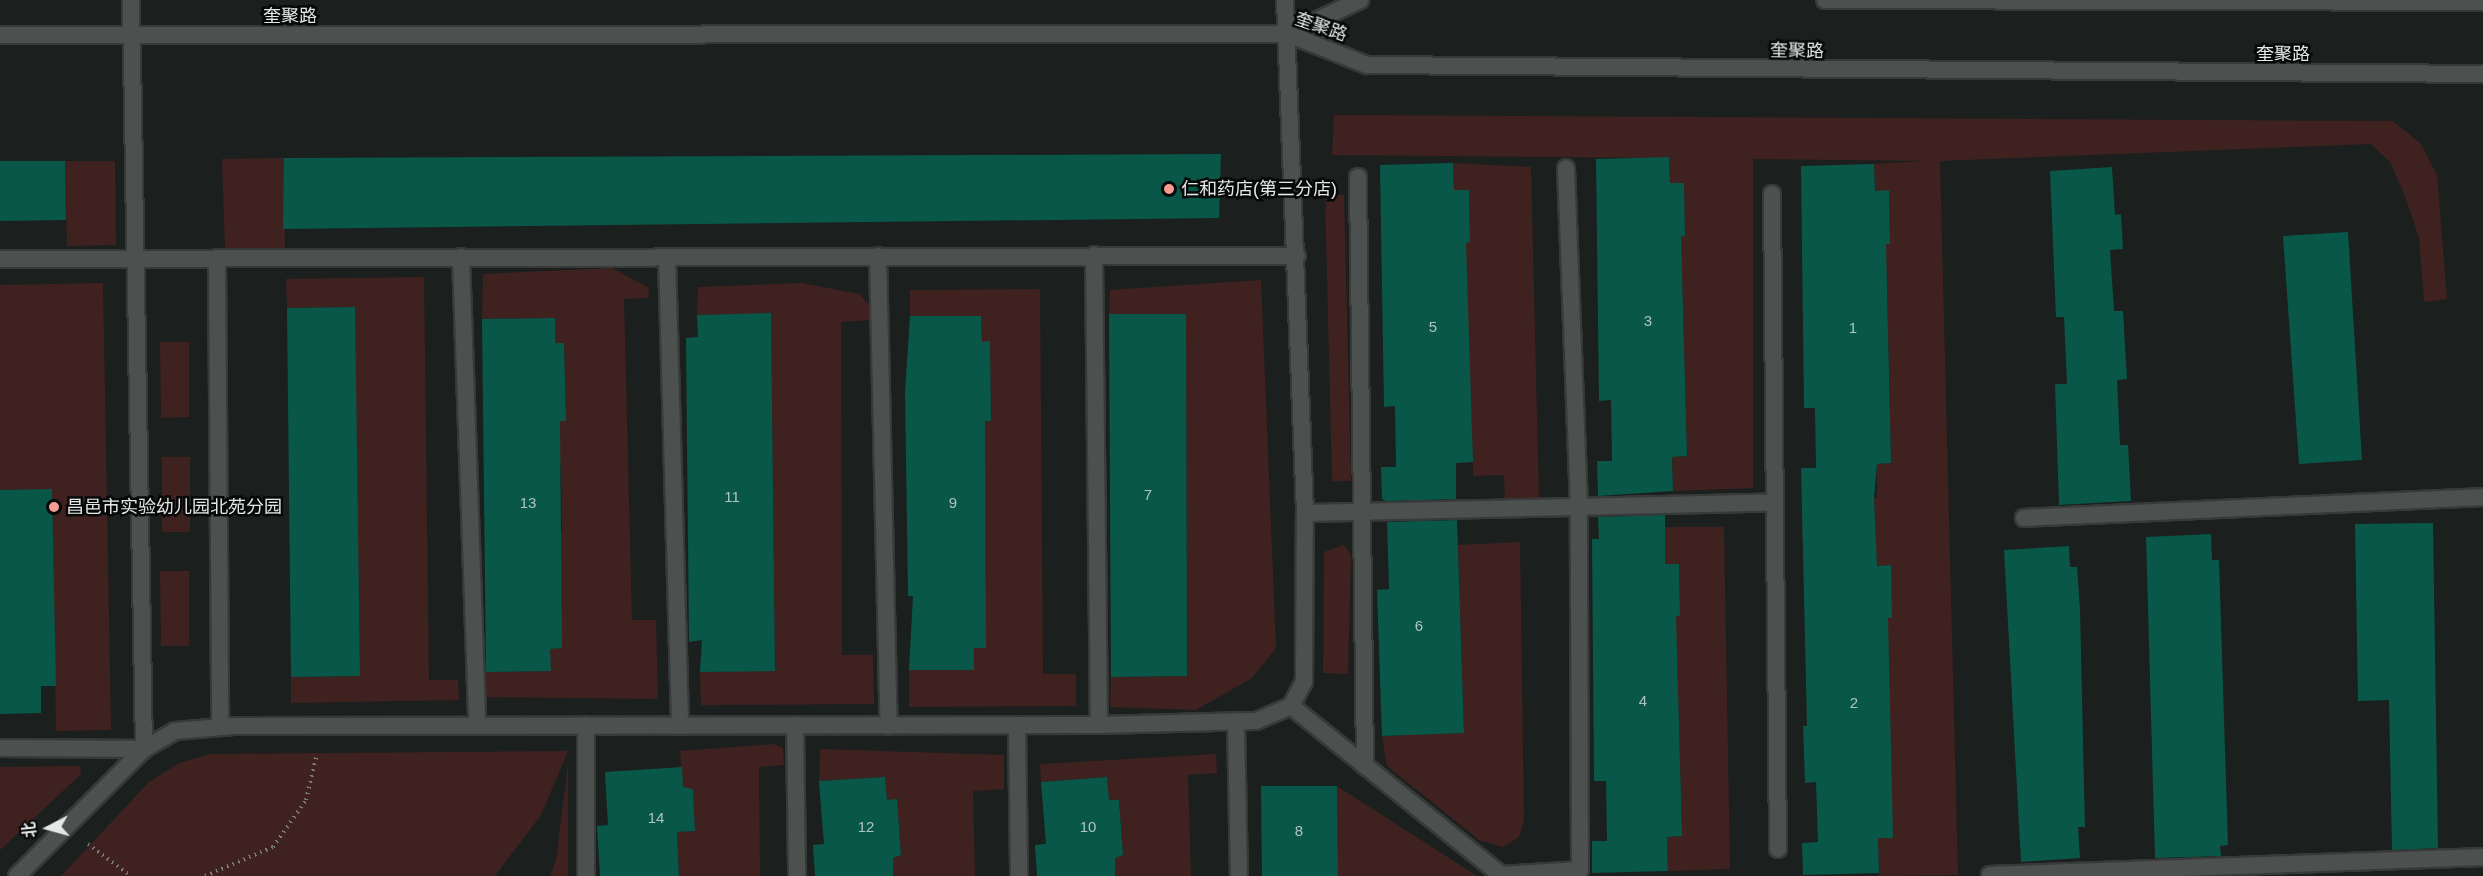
<!DOCTYPE html>
<meta charset="utf-8">
<style>
body{margin:0}
#map{position:relative;width:2483px;height:876px;overflow:hidden;background:#1b1f1e;font-family:Helvetica,"Noto Sans SC",sans-serif}
div>[style]{position:absolute}
.green>*{inset:0;background:#3f221f}
.building>*{inset:0;background:#085749}
.path>*{height:4px;margin-top:-2px;transform-origin:0;background:repeating-linear-gradient(90deg,#7a7e7d 0 1.5px,transparent 0 6px)}
.roads{filter:drop-shadow(2px 0 #373a39) drop-shadow(-2px 0 #373a39) drop-shadow(0 2px #373a39) drop-shadow(0 -2px #373a39)}
.service>*{height:16px;margin:-8px;padding:0 8px;transform-origin:8px;border-radius:8px;background:#4c514f}
.tertiary>*{height:16px;margin:-8px;padding:0 8px;transform-origin:8px;border-radius:8px;background:#4c514f}
.dots>*{width:16px;height:16px;translate:-50% -50%;box-sizing:border-box;border:3px solid #070808;border-radius:50%}
span{translate:-50% -50%;white-space:nowrap;text-align:center;line-height:1.15;-webkit-text-stroke:5px #070808;paint-order:stroke}
.number-label{font-size:15px;color:#aec4c0}
.number-label span{-webkit-text-stroke-width:0}
.street-label{font-size:18px;color:#e5e8e7}
.poi-label{font-size:18px;color:#e5e8e7}
.left{translate:0 -50%;text-align:left}
.north{position:absolute;left:18px;top:798px;width:60px;height:60px;-webkit-text-stroke:4px #070808;paint-order:stroke;rotate:264deg;font-size:16px;font-weight:700;line-height:24px;text-align:center;color:#e5e8e7}
.north::after{content:'';display:block;margin:auto;width:21px;height:27px;background:#e5e8e7;clip-path:polygon(50% 0,100% 100%,50% 72%,0 100%)}
</style>
<div id="map">
<div class="green">
<div style="clip-path:polygon(1334px 115px,2393px 121px,2421px 144px,2437px 175px,2447px 299px,2424px 302px,2419px 238px,2405px 196px,2390px 162px,2371px 144px,1940px 161px,1958px 875px,1879px 876px,1878px 838px,1893px 837px,1879px 618px,1892px 618px,1890px 565px,1877px 566px,1875px 539px,1802px 540px,1802px 500px,1877px 498px,1877px 464px,1891px 463px,1887px 286px,1877px 244px,1890px 243px,1889px 191px,1875px 191px,1874px 164px,1925px 161px,1753px 159px,1753px 488px,1673px 491px,1672px 457px,1687px 456px,1682px 279px,1673px 236px,1685px 236px,1684px 184px,1670px 184px,1669px 158px,1332px 155px)"></div>
<div style="clip-path:polygon(284px 158px,285px 248px,225px 251px,222px 159px)"></div>
<div style="clip-path:polygon(65px 161px,115px 161px,116px 245px,67px 246px)"></div>
<div style="clip-path:polygon(1453px 163px,1531px 167px,1539px 500px,1505px 504px,1504px 475px,1473px 476px,1471px 404px,1457px 243px,1470px 242px,1469px 190px,1454px 190px)"></div>
<div style="clip-path:polygon(1325px 195px,1344px 195px,1351px 481px,1332px 481px)"></div>
<div style="clip-path:polygon(612px 268px,649px 288px,648px 298px,624px 299px,632px 620px,656px 620px,658px 699px,486px 697px,486px 672px,550px 671px,550px 649px,562px 648px,561px 581px,548px 533px,562px 533px,561px 467px,549px 467px,548px 421px,566px 420px,564px 343px,555px 343px,555px 318px,482px 319px,483px 274px)"></div>
<div style="clip-path:polygon(424px 277px,429px 680px,458px 680px,459px 700px,291px 703px,291px 677px,360px 676px,354px 307px,287px 308px,286px 279px)"></div>
<div style="clip-path:polygon(1261px 280px,1276px 648px,1252px 678px,1196px 710px,1110px 707px,1111px 677px,1187px 676px,1186px 314px,1109px 314px,1110px 290px)"></div>
<div style="clip-path:polygon(103px 283px,111px 730px,56px 731px,52px 489px,0 490px,0 285px)"></div>
<div style="clip-path:polygon(802px 283px,859px 294px,869px 304px,870px 320px,841px 322px,842px 655px,873px 655px,874px 704px,701px 705px,700px 672px,775px 670px,771px 314px,697px 315px,698px 287px)"></div>
<div style="clip-path:polygon(1040px 289px,1043px 674px,1076px 674px,1076px 706px,909px 707px,909px 670px,974px 670px,974px 648px,986px 648px,985px 468px,973px 422px,991px 421px,990px 342px,982px 342px,981px 316px,910px 316px,910px 290px)"></div>
<div style="clip-path:polygon(160px 342px,189px 342px,189px 417px,161px 418px)"></div>
<div style="clip-path:polygon(162px 457px,190px 457px,190px 532px,162px 532px)"></div>
<div style="clip-path:polygon(1663px 527px,1724px 527px,1730px 869px,1668px 871px,1667px 837px,1682px 836px,1677px 659px,1668px 617px,1680px 616px,1679px 564px,1665px 564px)"></div>
<div style="clip-path:polygon(1520px 542px,1524px 820px,1519px 837px,1503px 847px,1479px 840px,1387px 766px,1382px 736px,1464px 733px,1458px 545px)"></div>
<div style="clip-path:polygon(1344px 545px,1351px 555px,1348px 674px,1323px 673px,1324px 552px)"></div>
<div style="clip-path:polygon(160px 571px,189px 571px,189px 646px,161px 646px)"></div>
<div style="clip-path:polygon(775px 744px,783px 748px,784px 765px,759px 767px,760px 876px,679px 876px,677px 832px,695px 831px,693px 790px,683px 787px,680px 751px)"></div>
<div style="clip-path:polygon(820px 749px,1004px 755px,1004px 789px,973px 791px,975px 876px,893px 876px,893px 858px,901px 855px,897px 800px,887px 800px,885px 777px,819px 781px)"></div>
<div style="clip-path:polygon(568px 751px,541px 815px,495px 876px,61px 876px,149px 782px,179px 763px,210px 754px)"></div>
<div style="clip-path:polygon(1216px 754px,1217px 773px,1188px 775px,1191px 876px,1115px 876px,1115px 858px,1123px 855px,1119px 800px,1109px 800px,1107px 777px,1041px 782px,1040px 764px)"></div>
<div style="clip-path:polygon(568px 764px,568px 876px,550px 876px,556px 860px)"></div>
<div style="clip-path:polygon(80px 766px,81px 774px,0 850px,0 767px)"></div>
<div style="clip-path:polygon(1337px 786px,1477px 876px,1338px 876px)"></div>
</div>
<div class="building">
<div style="clip-path:polygon(1221px 154px,1219px 218px,283px 229px,284px 158px)"></div>
<div style="clip-path:polygon(1669px 157px,1670px 183px,1684px 183px,1685px 236px,1681px 236px,1687px 456px,1672px 457px,1673px 491px,1598px 496px,1597px 461px,1612px 461px,1611px 400px,1599px 401px,1596px 159px)"></div>
<div style="clip-path:polygon(0 161px,65px 161px,66px 220px,0 221px)"></div>
<div style="clip-path:polygon(1453px 163px,1454px 190px,1469px 190px,1470px 242px,1466px 243px,1473px 462px,1456px 463px,1456px 499px,1386px 501px,1382px 499px,1381px 467px,1396px 467px,1395px 406px,1384px 407px,1380px 165px)"></div>
<div style="clip-path:polygon(1874px 164px,1875px 191px,1889px 190px,1890px 244px,1886px 244px,1891px 463px,1877px 464px,1874px 498px,1877px 566px,1891px 565px,1892px 618px,1888px 618px,1893px 838px,1878px 838px,1879px 873px,1803px 875px,1802px 843px,1818px 842px,1816px 782px,1805px 783px,1803px 726px,1807px 726px,1801px 468px,1816px 468px,1815px 408px,1804px 408px,1801px 166px)"></div>
<div style="clip-path:polygon(2112px 167px,2115px 215px,2121px 214px,2123px 249px,2110px 250px,2114px 311px,2123px 311px,2127px 379px,2117px 380px,2120px 445px,2128px 445px,2131px 501px,2059px 505px,2055px 384px,2067px 384px,2064px 317px,2056px 317px,2050px 171px)"></div>
<div style="clip-path:polygon(2348px 232px,2362px 460px,2299px 464px,2283px 236px)"></div>
<div style="clip-path:polygon(355px 307px,360px 676px,291px 677px,287px 308px)"></div>
<div style="clip-path:polygon(771px 313px,775px 671px,700px 672px,702px 640px,689px 642px,686px 338px,698px 337px,697px 315px)"></div>
<div style="clip-path:polygon(1109px 314px,1186px 314px,1187px 676px,1111px 677px)"></div>
<div style="clip-path:polygon(910px 316px,981px 316px,982px 342px,990px 341px,991px 421px,985px 421px,986px 648px,974px 648px,974px 670px,909px 670px,913px 596px,908px 596px,905px 391px)"></div>
<div style="clip-path:polygon(555px 318px,555px 343px,564px 343px,566px 421px,560px 421px,562px 648px,550px 649px,551px 671px,486px 672px,482px 319px)"></div>
<div style="clip-path:polygon(52px 489px,56px 686px,41px 686px,41px 713px,0 714px,0 490px)"></div>
<div style="clip-path:polygon(1665px 515px,1665px 564px,1679px 564px,1680px 616px,1676px 616px,1682px 836px,1667px 837px,1668px 871px,1592px 873px,1592px 841px,1607px 841px,1606px 781px,1594px 781px,1592px 539px,1599px 539px,1598px 517px)"></div>
<div style="clip-path:polygon(1457px 520px,1464px 733px,1382px 736px,1377px 590px,1389px 589px,1387px 522px)"></div>
<div style="clip-path:polygon(2433px 523px,2438px 848px,2392px 850px,2389px 700px,2358px 701px,2355px 524px)"></div>
<div style="clip-path:polygon(2211px 534px,2212px 560px,2219px 560px,2228px 845px,2220px 846px,2221px 856px,2155px 858px,2146px 537px)"></div>
<div style="clip-path:polygon(2069px 546px,2070px 567px,2077px 567px,2080px 609px,2085px 827px,2078px 827px,2080px 858px,2021px 862px,2004px 550px)"></div>
<div style="clip-path:polygon(682px 767px,683px 787px,693px 789px,695px 831px,677px 832px,679px 876px,600px 876px,597px 826px,608px 825px,605px 772px)"></div>
<div style="clip-path:polygon(885px 777px,887px 800px,897px 799px,901px 855px,893px 858px,893px 876px,815px 876px,813px 845px,824px 844px,819px 781px)"></div>
<div style="clip-path:polygon(1107px 777px,1109px 800px,1119px 800px,1123px 855px,1115px 858px,1115px 876px,1037px 876px,1035px 845px,1046px 844px,1041px 782px)"></div>
<div style="clip-path:polygon(1261px 786px,1337px 786px,1338px 876px,1262px 876px)"></div>
</div>
<div class="path">
<div style="left:88px;top:844px;width:54px;rotate:36.7deg"></div>
<div style="left:205px;top:876px;width:74px;rotate:-23.1deg"></div>
<div style="left:273px;top:847px;width:57px;rotate:-54.9deg"></div>
<div style="left:306px;top:800px;width:47px;rotate:-76.6deg"></div>
</div>
<div class="roads">
<div class="service">
<div style="left:1358px;top:177px;width:589px;rotate:89.32deg"></div>
<div style="left:1772px;top:194px;width:655px;rotate:89.48deg"></div>
<div style="left:1094px;top:255px;width:470px;rotate:89.4deg"></div>
<div style="left:878px;top:256px;width:470px;rotate:88.7deg"></div>
<div style="left:461px;top:257px;width:469px;rotate:88deg"></div>
<div style="left:667px;top:257px;width:469px;rotate:88.4deg"></div>
<div style="left:217px;top:258px;width:469px;rotate:89.6deg"></div>
<div style="left:0;top:259px;width:1297px;rotate:-0.13deg"></div>
<div style="left:1305px;top:513px;width:470px;rotate:-1.3deg"></div>
<div style="left:2024px;top:518px;width:459px;rotate:-2.6deg"></div>
<div style="left:1291px;top:706px;width:270px;rotate:38.8deg"></div>
<div style="left:1501px;top:875px;width:79px;rotate:-3.6deg"></div>
<div style="left:1580px;top:870px;width:363px;rotate:-90.2deg"></div>
<div style="left:1579px;top:507px;width:339px;rotate:-92.2deg"></div>
<div style="left:1236px;top:722px;width:154px;rotate:88.9deg"></div>
<div style="left:586px;top:725px;width:151px;rotate:90deg"></div>
<div style="left:795px;top:725px;width:151px;rotate:89.2deg"></div>
<div style="left:1017px;top:725px;width:151px;rotate:89.2deg"></div>
<div style="left:0;top:748px;width:144px;rotate:0.4deg"></div>
<div style="left:144px;top:749px;width:749px;rotate:-90.99deg"></div>
<div style="left:1990px;top:875px;width:493px;rotate:-2.1deg"></div>
<div style="left:17px;top:876px;width:180px;rotate:-45deg"></div>
<div style="left:144px;top:749px;width:36px;rotate:-30deg"></div>
<div style="left:175px;top:731px;width:59px;rotate:-4.8deg"></div>
<div style="left:234px;top:726px;width:865px;rotate:-0.07deg"></div>
<div style="left:1099px;top:725px;width:157px;rotate:-1.5deg"></div>
<div style="left:1256px;top:721px;width:38px;rotate:-23deg"></div>
<div style="left:1291px;top:706px;width:27px;rotate:-62deg"></div>
<div style="left:1304px;top:682px;width:169px;rotate:-89.7deg"></div>
<div style="left:1305px;top:513px;width:513px;rotate:-92.23deg"></div>
</div>
<div class="tertiary">
<div style="left:1825px;top:0;width:658px;rotate:0.17deg"></div>
<div style="left:1288px;top:34px;width:80px;rotate:-25.3deg"></div>
<div style="left:0;top:35px;width:1288px;rotate:-0.04deg"></div>
<div style="left:1288px;top:34px;width:85px;rotate:21.4deg"></div>
<div style="left:1367px;top:65px;width:1116px;rotate:0.46deg"></div>
</div>
</div>
<div class="dots">
<div style="left:1169px;top:189px;background:#f59c92"></div>
<div style="left:54px;top:507px;background:#f59c92"></div>
</div>
<div class="number-label">
<span style="left:1648px;top:321px">3</span>
<span style="left:1433px;top:327px">5</span>
<span style="left:1853px;top:328px">1</span>
<span style="left:1148px;top:495px">7</span>
<span style="left:732px;top:497px">11</span>
<span style="left:528px;top:503px">13</span>
<span style="left:953px;top:503px">9</span>
<span style="left:1419px;top:626px">6</span>
<span style="left:1643px;top:701px">4</span>
<span style="left:1854px;top:703px">2</span>
<span style="left:656px;top:818px">14</span>
<span style="left:866px;top:827px">12</span>
<span style="left:1088px;top:827px">10</span>
<span style="left:1299px;top:831px">8</span>
</div>
<div class="street-label">
<span style="left:290px;top:16px">奎聚路</span>
<span style="left:1321px;top:27px;rotate:19deg">奎聚路</span>
<span style="left:1797px;top:51px;rotate:1deg">奎聚路</span>
<span style="left:2283px;top:54px">奎聚路</span>
</div>
<div class="poi-label">
<span class="left" style="left:1181px;top:189px">仁和药店(第三分店)</span>
<span class="left" style="left:66px;top:507px">昌邑市实验幼儿园北苑分园</span>
</div>
<div class="north">北</div>
</div>
